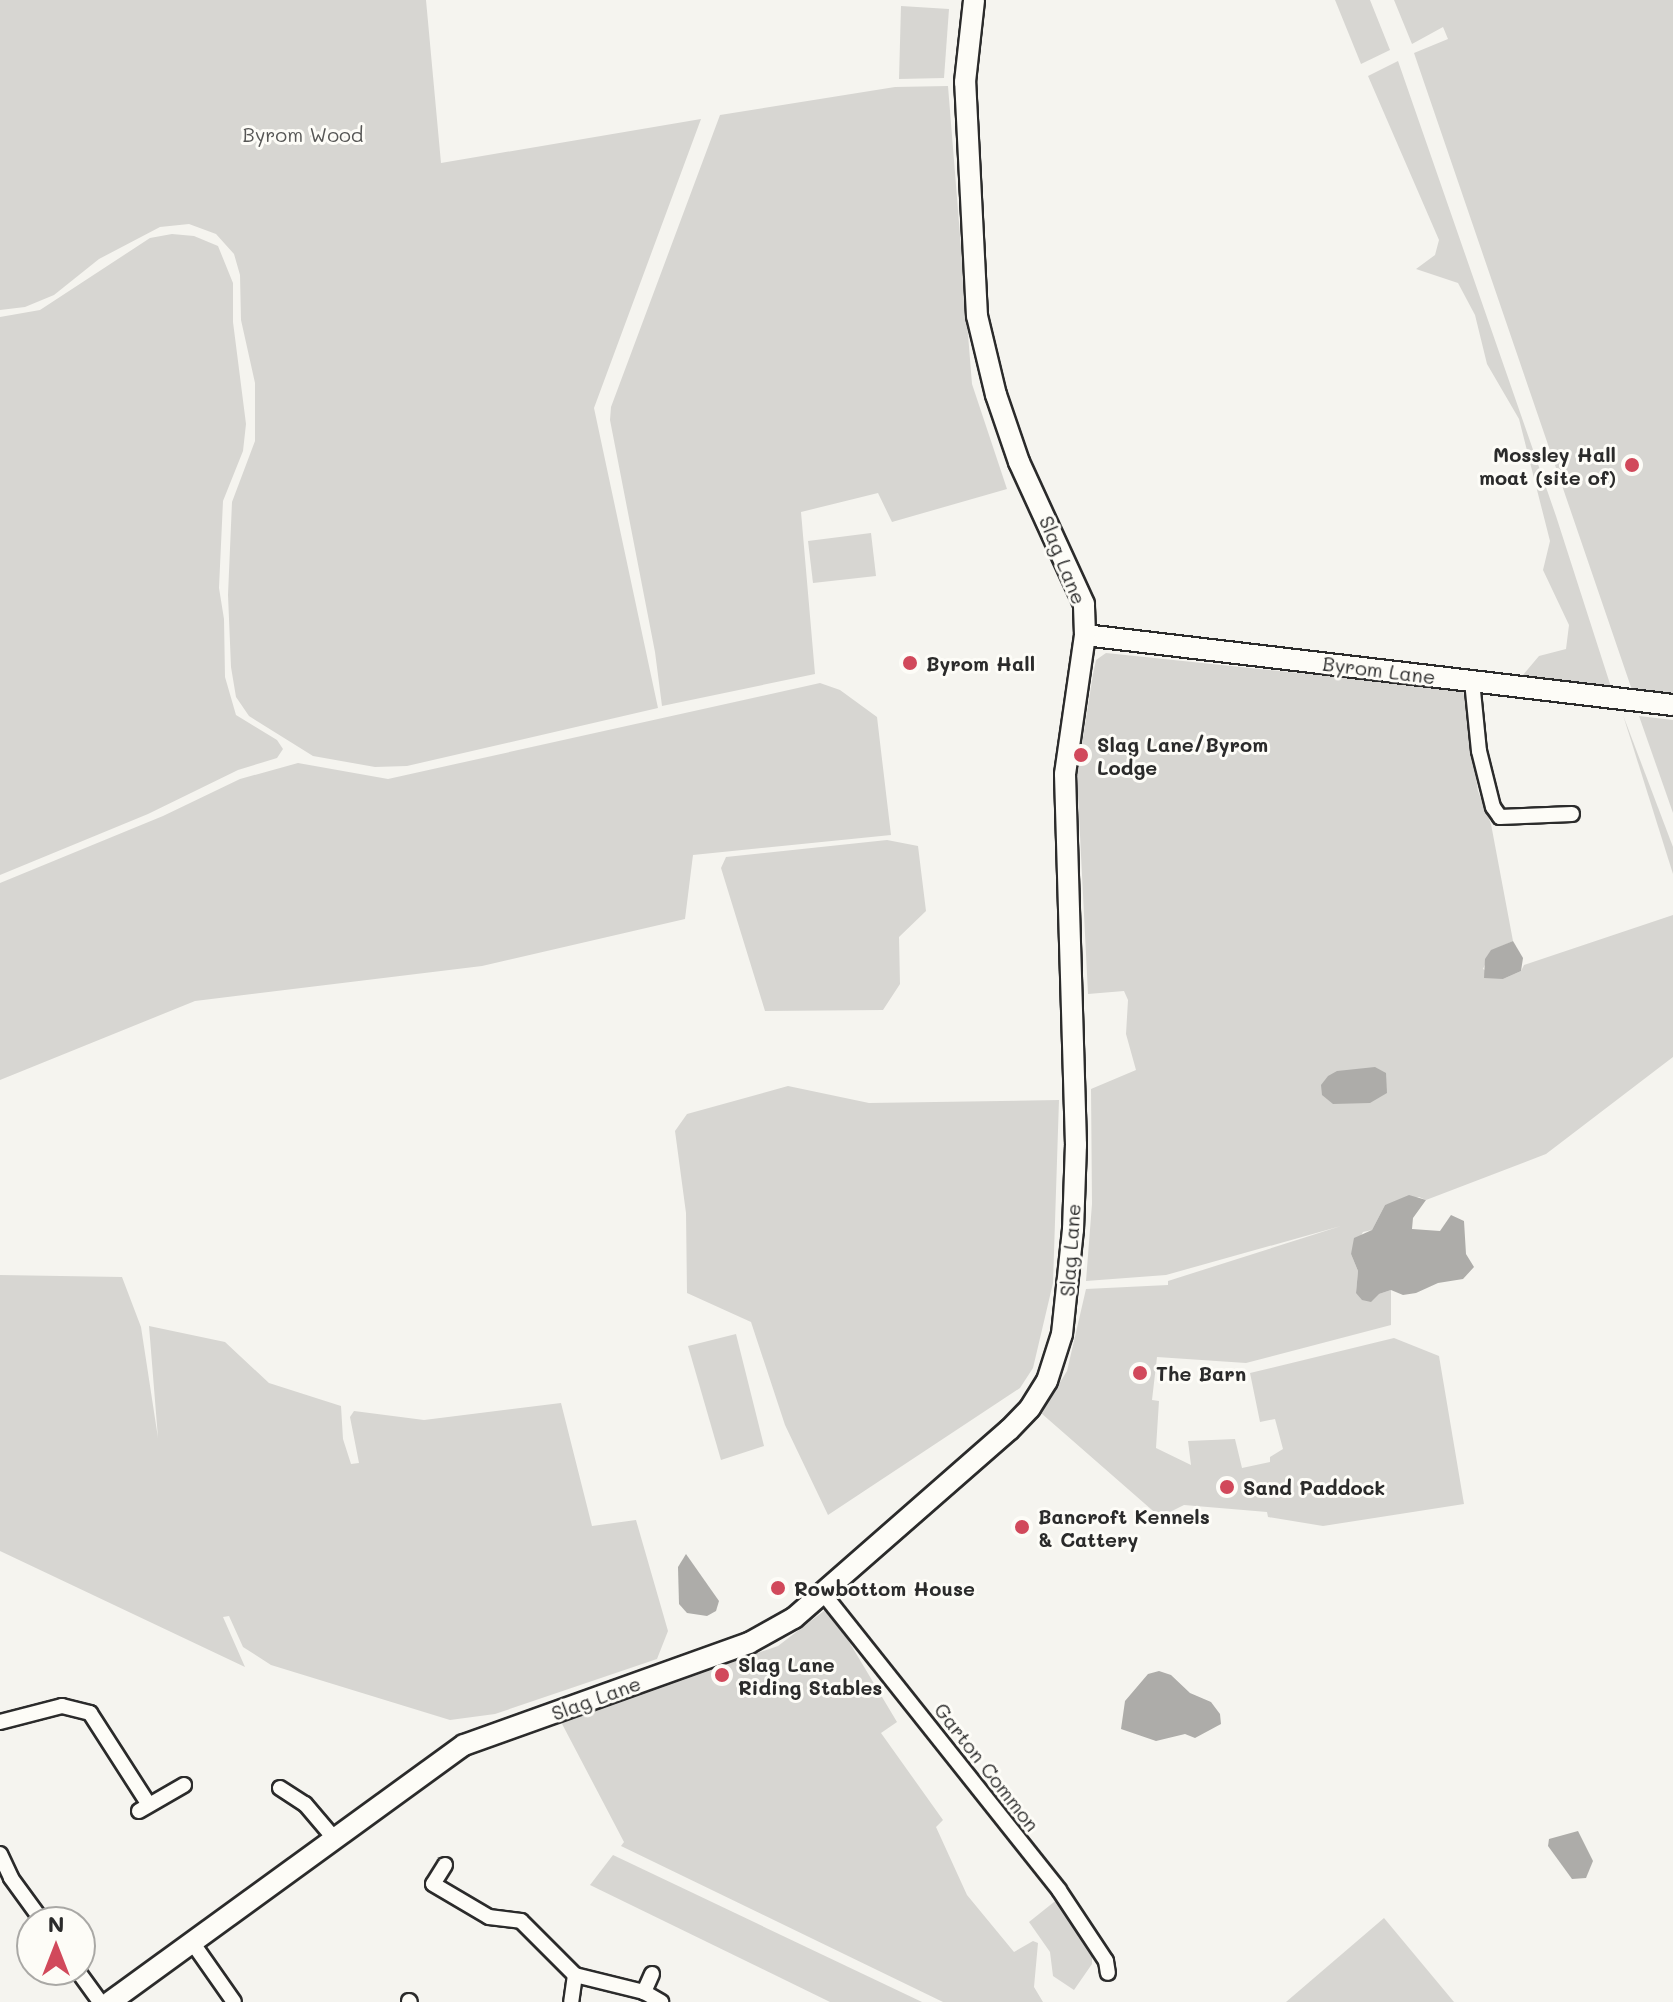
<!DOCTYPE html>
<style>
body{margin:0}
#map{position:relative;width:1673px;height:2002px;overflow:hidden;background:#f5f4ef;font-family:Mali,sans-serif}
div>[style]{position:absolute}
.green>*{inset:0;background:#d7d6d2}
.water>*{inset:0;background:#adaca9}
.roads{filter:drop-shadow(2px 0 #2b2b2b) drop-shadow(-2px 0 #2b2b2b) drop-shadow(0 2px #2b2b2b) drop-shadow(0 -2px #2b2b2b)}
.street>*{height:14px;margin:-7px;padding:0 7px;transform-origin:7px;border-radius:7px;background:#fdfcf7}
.secondary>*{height:20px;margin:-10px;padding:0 10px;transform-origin:10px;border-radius:10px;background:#fdfcf7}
.dots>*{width:22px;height:22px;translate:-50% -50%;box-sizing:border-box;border:4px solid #fdfcf7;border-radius:50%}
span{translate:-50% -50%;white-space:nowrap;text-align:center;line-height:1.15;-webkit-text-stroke:6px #fdfcf7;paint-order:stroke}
.park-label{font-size:20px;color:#565655}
.poi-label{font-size:20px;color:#2b2b2b;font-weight:700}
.right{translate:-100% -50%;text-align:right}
.left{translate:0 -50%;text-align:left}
.street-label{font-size:20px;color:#2b2b2b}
.north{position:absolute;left:16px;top:1906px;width:80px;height:80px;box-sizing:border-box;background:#fdfcf7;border:2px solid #a9a8a5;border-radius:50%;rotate:0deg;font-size:22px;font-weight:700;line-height:32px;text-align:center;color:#2b2b2b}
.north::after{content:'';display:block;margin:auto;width:28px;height:36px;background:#d1495b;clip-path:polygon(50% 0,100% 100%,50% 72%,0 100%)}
</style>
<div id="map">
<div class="green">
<div style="clip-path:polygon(0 0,426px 0,441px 163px,701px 119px,594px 408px,658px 708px,407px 766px,375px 767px,313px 756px,249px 716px,236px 697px,231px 667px,228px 595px,232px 502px,255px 441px,255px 383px,241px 320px,240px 275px,234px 254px,216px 234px,189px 224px,160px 227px,99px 259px,54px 295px,25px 307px,0 310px)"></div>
<div style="clip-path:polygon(1335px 0,1370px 0,1390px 50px,1361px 64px)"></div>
<div style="clip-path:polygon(1394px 0,1673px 0,1673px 695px,1632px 690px,1414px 53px,1448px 39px,1443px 27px,1412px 44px)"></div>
<div style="clip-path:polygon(901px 6px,949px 9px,944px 78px,899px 79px)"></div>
<div style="clip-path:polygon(1398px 61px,1556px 516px,1611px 687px,1523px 675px,1539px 656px,1566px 649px,1569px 625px,1543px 570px,1550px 541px,1519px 419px,1487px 364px,1475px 315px,1458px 283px,1416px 269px,1435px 255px,1439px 240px,1368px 76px)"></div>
<div style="clip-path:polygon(948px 86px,972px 384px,1007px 489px,892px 522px,878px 493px,801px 512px,815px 674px,662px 706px,655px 652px,610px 420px,611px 407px,720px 115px,895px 87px)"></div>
<div style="clip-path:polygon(172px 234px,194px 236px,218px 246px,233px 283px,233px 322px,246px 424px,243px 451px,223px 501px,219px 588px,224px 619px,225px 677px,236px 715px,277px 740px,283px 749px,277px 758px,238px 770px,148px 814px,0 875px,0 317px,40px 310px,150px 238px)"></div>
<div style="clip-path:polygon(871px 533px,876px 576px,813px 583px,808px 541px)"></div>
<div style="clip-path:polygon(1106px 653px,1463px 690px,1478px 791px,1491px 824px,1513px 941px,1491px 951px,1483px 969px,1503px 979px,1521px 971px,1524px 965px,1673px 915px,1673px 1057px,1546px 1154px,1426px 1200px,1419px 1197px,1385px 1205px,1372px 1230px,1363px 1232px,1351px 1254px,1358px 1271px,1356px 1293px,1379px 1294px,1391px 1290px,1391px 1325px,1246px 1363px,1157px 1357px,1152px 1400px,1159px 1401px,1156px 1448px,1191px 1465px,1188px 1441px,1235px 1439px,1242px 1468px,1270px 1462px,1270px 1457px,1283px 1449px,1275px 1419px,1260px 1422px,1250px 1373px,1394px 1338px,1439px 1356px,1464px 1504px,1323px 1526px,1268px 1517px,1267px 1512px,1184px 1505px,1160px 1517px,1041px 1413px,1067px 1371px,1086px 1289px,1168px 1285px,1168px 1281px,1341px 1226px,1166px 1275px,1086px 1281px,1092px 1204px,1091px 1089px,1136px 1070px,1126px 1034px,1128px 1000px,1124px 991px,1088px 994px,1077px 776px,1093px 674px,1096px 660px)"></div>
<div style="clip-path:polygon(820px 683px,840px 690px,877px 717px,891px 835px,693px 855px,685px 919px,482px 966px,195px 1001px,0 1080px,0 883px,163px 816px,240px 779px,298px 763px,388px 779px)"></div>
<div style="clip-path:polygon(1623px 715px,1673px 847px,1673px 874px)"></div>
<div style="clip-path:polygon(1639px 716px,1673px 720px,1673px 813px)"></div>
<div style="clip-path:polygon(887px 840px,918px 846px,926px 911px,899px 937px,900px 984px,883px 1010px,765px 1011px,721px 868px,726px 857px)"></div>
<div style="clip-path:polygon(788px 1086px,869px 1103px,1059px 1100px,1053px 1283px,1033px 1368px,1020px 1388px,828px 1515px,785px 1425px,751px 1322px,687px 1293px,686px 1213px,675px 1131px,687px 1114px)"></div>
<div style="clip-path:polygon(0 1275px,122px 1277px,141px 1327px,158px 1438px,149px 1326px,225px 1342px,269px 1383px,341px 1406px,343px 1439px,351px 1464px,359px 1463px,350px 1417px,354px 1411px,424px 1420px,561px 1403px,592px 1526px,636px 1520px,668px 1631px,657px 1659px,495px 1714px,450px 1720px,271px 1665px,243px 1647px,229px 1616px,223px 1617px,245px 1667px,0 1551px)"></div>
<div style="clip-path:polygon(736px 1334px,764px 1446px,721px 1460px,688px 1346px)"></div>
<div style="clip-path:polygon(825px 1610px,848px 1640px,897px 1722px,881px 1733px,943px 1820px,936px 1827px,967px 1895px,1014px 1952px,1033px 1941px,1038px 1943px,1034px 1987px,1043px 2002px,943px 2002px,621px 1846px,624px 1842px,560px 1720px,778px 1646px)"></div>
<div style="clip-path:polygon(613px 1855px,922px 2002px,830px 2002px,590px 1885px)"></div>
<div style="clip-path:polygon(1059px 1898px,1090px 1947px,1092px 1957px,1092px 1964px,1074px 1990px,1053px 1976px,1050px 1952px,1029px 1922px)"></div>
<div style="clip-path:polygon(1384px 1918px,1454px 2002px,1286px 2002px)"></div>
</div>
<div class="water">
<div style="clip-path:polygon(1513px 941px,1523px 958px,1521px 971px,1503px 979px,1484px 978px,1485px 959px,1491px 950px)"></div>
<div style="clip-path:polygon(1375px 1067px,1386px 1073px,1387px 1093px,1370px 1103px,1333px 1104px,1322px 1095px,1321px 1085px,1328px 1076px,1337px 1071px)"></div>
<div style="clip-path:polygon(1409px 1195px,1426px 1200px,1413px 1218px,1412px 1229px,1440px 1231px,1451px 1215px,1464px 1221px,1466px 1254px,1474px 1267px,1463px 1279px,1438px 1283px,1416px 1293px,1403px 1295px,1391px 1290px,1379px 1294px,1371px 1302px,1362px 1300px,1356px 1293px,1358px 1271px,1351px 1254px,1354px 1238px,1372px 1230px,1385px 1205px)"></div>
<div style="clip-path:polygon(686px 1554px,719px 1601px,716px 1611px,707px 1616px,687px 1613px,679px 1604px,678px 1567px)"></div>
<div style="clip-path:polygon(1159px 1671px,1171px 1675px,1190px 1693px,1211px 1702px,1220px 1714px,1221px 1724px,1195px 1738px,1185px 1734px,1156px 1741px,1121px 1729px,1125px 1701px,1148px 1674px)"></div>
<div style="clip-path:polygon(1578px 1831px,1593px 1861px,1586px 1878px,1572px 1879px,1548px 1846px,1549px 1839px)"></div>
</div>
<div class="roads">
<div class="street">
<div style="left:1472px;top:681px;width:70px;rotate:84.3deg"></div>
<div style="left:1479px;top:751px;width:58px;rotate:76deg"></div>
<div style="left:1493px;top:807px;width:12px;rotate:55deg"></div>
<div style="left:1500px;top:817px;width:72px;rotate:-2.4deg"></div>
<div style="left:823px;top:1593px;width:379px;rotate:51.5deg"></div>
<div style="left:1059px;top:1890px;width:85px;rotate:56.5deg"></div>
<div style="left:1106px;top:1961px;width:12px;rotate:81deg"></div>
<div style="left:0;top:1722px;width:64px;rotate:-14.5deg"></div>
<div style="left:62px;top:1706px;width:29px;rotate:14deg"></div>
<div style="left:90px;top:1713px;width:109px;rotate:57.3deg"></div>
<div style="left:280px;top:1788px;width:30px;rotate:33deg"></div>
<div style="left:305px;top:1804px;width:43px;rotate:49.7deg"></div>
<div style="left:139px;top:1811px;width:52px;rotate:-30deg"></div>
<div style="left:0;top:1854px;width:26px;rotate:65deg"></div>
<div style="left:11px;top:1878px;width:54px;rotate:54deg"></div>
<div style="left:445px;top:1865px;width:22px;rotate:122deg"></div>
<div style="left:433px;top:1884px;width:65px;rotate:30.5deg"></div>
<div style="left:489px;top:1917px;width:32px;rotate:7deg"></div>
<div style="left:521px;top:1921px;width:76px;rotate:45deg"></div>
<div style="left:575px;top:1975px;width:27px;rotate:98deg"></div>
<div style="left:192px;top:1942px;width:73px;rotate:55deg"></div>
<div style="left:77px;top:1970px;width:39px;rotate:54deg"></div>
<div style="left:652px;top:1974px;width:20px;rotate:114deg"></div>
<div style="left:644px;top:1992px;width:20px;rotate:30deg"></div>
<div style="left:575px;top:1975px;width:71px;rotate:13.8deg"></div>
<div style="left:409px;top:2001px;width:1px;rotate:45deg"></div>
</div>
<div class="secondary">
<div style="left:1085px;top:635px;width:592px;rotate:6.79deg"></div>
<div style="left:110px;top:2002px;width:437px;rotate:-36deg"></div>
<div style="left:464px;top:1745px;width:303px;rotate:-19.7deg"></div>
<div style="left:749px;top:1643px;width:51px;rotate:-29.1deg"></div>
<div style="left:794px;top:1618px;width:286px;rotate:-41.2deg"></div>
<div style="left:1009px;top:1430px;width:30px;rotate:-46deg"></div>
<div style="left:1030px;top:1408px;width:32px;rotate:-58deg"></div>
<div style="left:1047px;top:1381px;width:49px;rotate:-72.3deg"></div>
<div style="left:1062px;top:1334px;width:105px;rotate:-84deg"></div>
<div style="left:1073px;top:1230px;width:85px;rotate:-88deg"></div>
<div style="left:1076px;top:1145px;width:371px;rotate:-91.7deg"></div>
<div style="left:1065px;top:774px;width:140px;rotate:-81.8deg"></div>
<div style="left:1085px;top:635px;width:31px;rotate:-92deg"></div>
<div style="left:1084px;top:604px;width:156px;rotate:-114.6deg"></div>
<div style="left:1019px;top:462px;width:71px;rotate:-108.9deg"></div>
<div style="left:996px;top:395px;width:81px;rotate:-103.5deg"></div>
<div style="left:977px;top:316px;width:234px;rotate:-92.9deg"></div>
<div style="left:965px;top:82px;width:82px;rotate:-83.7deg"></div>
</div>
</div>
<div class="dots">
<div style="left:1632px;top:465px;background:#d1495b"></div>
<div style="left:910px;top:663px;background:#d1495b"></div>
<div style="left:1081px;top:755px;background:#d1495b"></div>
<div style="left:1140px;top:1373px;background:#d1495b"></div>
<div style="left:1227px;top:1487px;background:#d1495b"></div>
<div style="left:1022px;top:1527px;background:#d1495b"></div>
<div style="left:778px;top:1588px;background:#d1495b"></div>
<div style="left:722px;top:1675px;background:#d1495b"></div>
</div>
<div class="park-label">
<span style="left:303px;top:134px">Byrom Wood</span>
</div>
<div class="poi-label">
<span class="right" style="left:1616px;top:466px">Mossley Hall<br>moat (site of)</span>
<span class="left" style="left:926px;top:663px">Byrom Hall</span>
<span class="left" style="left:1097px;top:756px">Slag Lane/Byrom<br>Lodge</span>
<span class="left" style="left:1156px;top:1373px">The Barn</span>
<span class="left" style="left:1243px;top:1487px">Sand Paddock</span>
<span class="left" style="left:1038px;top:1528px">Bancroft Kennels<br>&amp; Cattery</span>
<span class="left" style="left:794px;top:1588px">Rowbottom House</span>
<span class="left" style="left:738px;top:1676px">Slag Lane<br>Riding Stables</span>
</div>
<div class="street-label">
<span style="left:1063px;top:560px;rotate:68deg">Slag Lane</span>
<span style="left:1379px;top:670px;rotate:7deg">Byrom Lane</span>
<span style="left:1070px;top:1250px;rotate:-86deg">Slag Lane</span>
<span style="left:596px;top:1698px;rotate:-20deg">Slag Lane</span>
<span style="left:987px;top:1767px;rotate:52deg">Garton Common</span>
</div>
<div class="north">N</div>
</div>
